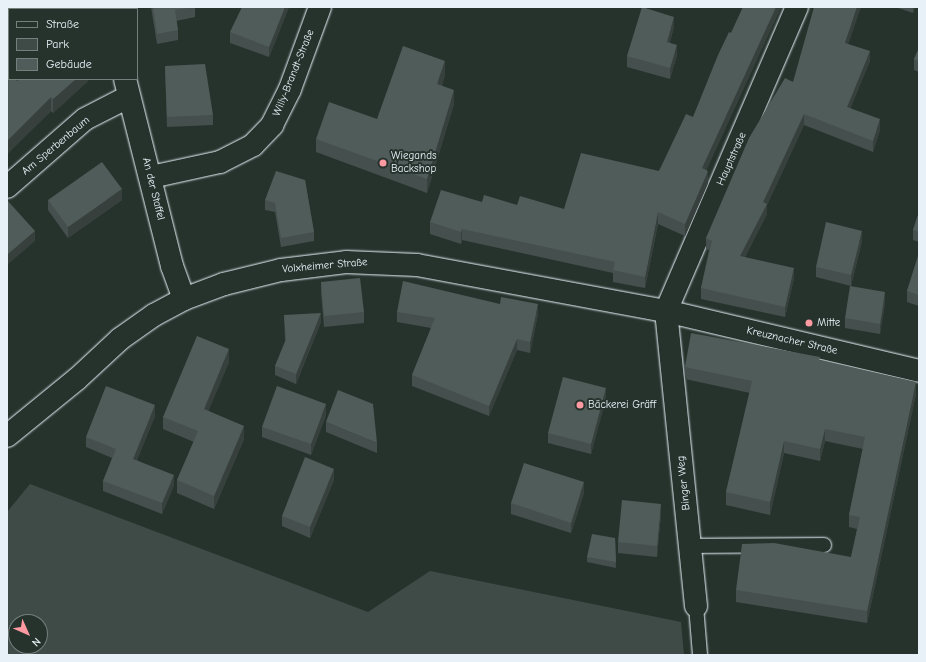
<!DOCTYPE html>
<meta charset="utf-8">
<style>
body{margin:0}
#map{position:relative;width:926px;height:662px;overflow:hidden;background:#26332d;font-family:"Comic Neue",sans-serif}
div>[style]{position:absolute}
.green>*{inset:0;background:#3e4b47}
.roads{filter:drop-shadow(0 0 1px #e8f1f8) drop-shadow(0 0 1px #e8f1f8)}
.service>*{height:14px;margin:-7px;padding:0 7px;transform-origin:7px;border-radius:7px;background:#26332d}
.minor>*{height:22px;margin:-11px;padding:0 11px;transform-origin:11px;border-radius:11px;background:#26332d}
.secondary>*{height:22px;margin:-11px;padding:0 11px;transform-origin:11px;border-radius:11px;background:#26332d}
.wall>*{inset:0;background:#454f4d}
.shaded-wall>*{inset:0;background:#38403e}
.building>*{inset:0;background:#505c59}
.dots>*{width:11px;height:11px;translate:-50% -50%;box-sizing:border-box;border:2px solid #26332d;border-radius:50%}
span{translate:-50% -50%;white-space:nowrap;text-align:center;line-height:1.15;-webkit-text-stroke:4px #26332d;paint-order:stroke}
.street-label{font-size:11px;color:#e8f1f8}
.poi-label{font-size:11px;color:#e8f1f8}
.left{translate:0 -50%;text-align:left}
.frame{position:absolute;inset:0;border:8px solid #e8f1f8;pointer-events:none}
.legend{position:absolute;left:8px;top:8px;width:130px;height:72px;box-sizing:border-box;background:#26332d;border:1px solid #747f7e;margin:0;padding:5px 7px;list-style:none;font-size:12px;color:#e8f1f8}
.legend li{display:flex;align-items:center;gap:8px;height:20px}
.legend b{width:20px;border:1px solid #747f7e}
.north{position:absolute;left:8px;top:614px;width:40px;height:40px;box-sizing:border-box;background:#26332d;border:1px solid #747f7e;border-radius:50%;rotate:135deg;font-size:11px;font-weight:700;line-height:16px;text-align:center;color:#e8f1f8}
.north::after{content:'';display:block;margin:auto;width:14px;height:18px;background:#ff9aa2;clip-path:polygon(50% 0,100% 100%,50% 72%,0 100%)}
</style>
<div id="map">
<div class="green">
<div style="clip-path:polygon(evenodd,30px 484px,368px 612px,430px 571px,681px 622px,684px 655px,7px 655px,7px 512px,30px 484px,16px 622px,40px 622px,40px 646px,16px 646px,16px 622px)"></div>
</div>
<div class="roads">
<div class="service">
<div style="left:690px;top:546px;width:134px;rotate:-0.4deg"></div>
<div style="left:696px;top:606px;width:49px;rotate:85.3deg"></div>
</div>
<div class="minor">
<div style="left:114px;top:7px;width:2px;rotate:90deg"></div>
<div style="left:28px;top:9px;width:3px;rotate:-45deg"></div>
<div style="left:125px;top:79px;width:193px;rotate:75.9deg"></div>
<div style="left:172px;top:266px;width:35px;rotate:70deg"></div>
<div style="left:151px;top:177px;width:71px;rotate:-12.3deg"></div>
<div style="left:220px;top:162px;width:37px;rotate:-27deg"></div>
<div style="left:253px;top:145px;width:28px;rotate:-46deg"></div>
<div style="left:272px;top:125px;width:40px;rotate:-63.4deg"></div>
<div style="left:290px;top:89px;width:87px;rotate:-69.9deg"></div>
<div style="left:7px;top:187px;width:103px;rotate:-41.1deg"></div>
<div style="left:85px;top:119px;width:48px;rotate:-27.1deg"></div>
<div style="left:696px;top:606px;width:297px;rotate:-95.8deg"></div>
<div style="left:666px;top:311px;width:331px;rotate:-66.7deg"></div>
</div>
<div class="secondary">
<div style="left:7px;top:436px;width:90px;rotate:-39.2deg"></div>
<div style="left:77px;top:379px;width:59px;rotate:-42.9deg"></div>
<div style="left:120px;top:339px;width:42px;rotate:-35.2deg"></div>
<div style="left:154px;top:315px;width:34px;rotate:-28deg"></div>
<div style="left:184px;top:299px;width:43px;rotate:-20.6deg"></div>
<div style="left:224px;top:284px;width:59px;rotate:-13.8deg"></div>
<div style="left:281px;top:270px;width:65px;rotate:-7deg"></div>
<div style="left:346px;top:262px;width:71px;rotate:2.4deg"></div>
<div style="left:417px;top:265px;width:253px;rotate:10.5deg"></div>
<div style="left:666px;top:311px;width:260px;rotate:13.3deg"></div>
</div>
</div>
<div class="wall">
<div style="clip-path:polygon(151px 7px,195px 7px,195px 17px,176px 21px,178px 30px,178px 40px,157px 44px)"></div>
<div style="clip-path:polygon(289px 7px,269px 57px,230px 43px,230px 32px)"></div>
<div style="clip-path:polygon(743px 7px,781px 7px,706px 170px,708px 183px,685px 236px,658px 224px,645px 288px,613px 282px,613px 273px,462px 240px,461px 244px,430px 234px,430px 222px,482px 202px,564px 209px,659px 171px,693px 117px)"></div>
<div style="clip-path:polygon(895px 7px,915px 7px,913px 13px)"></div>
<div style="clip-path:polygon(674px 27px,670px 42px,677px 55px,670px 79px,627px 67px,627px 56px)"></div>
<div style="clip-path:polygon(848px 44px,870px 61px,850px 108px,880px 130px,873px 152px,804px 125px,767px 205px,767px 214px,745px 257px,794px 278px,785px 317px,701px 299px,701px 288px,709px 250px,706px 249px,706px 238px,793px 82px)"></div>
<div style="clip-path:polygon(919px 48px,919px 72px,914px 70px,914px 59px)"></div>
<div style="clip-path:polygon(165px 66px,213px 115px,213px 125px,167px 127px)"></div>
<div style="clip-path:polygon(7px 70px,17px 81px,88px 79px,88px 81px,53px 113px,51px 111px,7px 154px)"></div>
<div style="clip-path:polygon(445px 75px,442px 85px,454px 104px,427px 193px,316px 152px,316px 139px,377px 119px)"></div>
<div style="clip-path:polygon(305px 180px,314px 232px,314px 241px,281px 247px,275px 212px,265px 210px,265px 200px)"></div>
<div style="clip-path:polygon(48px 200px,122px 200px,68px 238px,48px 210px)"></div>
<div style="clip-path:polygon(919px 212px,919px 242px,913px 240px,913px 230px)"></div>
<div style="clip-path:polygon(862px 241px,851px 286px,816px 277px,816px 267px)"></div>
<div style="clip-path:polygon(919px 253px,919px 306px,907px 302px,907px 291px)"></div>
<div style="clip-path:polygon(321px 282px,364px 312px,364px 323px,324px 327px,321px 293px)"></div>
<div style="clip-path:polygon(885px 302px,880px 334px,845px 328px,845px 318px)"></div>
<div style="clip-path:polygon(397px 312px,538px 314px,530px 353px,517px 350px,489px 416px,412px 386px,412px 375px,431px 328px,397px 322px)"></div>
<div style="clip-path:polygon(284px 315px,321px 322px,296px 384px,275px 375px,275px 366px,285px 341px)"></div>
<div style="clip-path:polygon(820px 360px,916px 394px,867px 623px,736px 602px,736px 590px,851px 557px,857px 529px,849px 527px,849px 515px,863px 449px,825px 441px,820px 461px,784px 453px,770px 515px,726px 505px,726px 492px,750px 393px,685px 379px,685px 367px)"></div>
<div style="clip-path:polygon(229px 362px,208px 411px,244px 439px,214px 509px,177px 493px,177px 480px,194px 442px,163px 429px,163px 417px)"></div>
<div style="clip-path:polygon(606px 398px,591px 454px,548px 443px,548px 433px)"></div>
<div style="clip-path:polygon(326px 415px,311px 455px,262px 437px,262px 427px)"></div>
<div style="clip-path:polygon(155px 416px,137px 460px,174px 485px,162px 514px,103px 491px,103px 481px,112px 458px,86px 447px,86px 437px)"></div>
<div style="clip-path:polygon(326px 422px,377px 443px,377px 453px,326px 432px)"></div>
<div style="clip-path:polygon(334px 480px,310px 538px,282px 526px,282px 516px)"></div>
<div style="clip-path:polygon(584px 493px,571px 533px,511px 514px,511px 503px)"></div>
<div style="clip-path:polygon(661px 514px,657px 557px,618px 553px,618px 542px)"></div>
<div style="clip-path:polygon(615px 538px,616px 568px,587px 562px,587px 557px)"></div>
</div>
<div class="shaded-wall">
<div style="clip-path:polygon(285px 7px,289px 7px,269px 57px,269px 47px)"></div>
<div style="clip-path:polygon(776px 7px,781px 7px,702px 180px,702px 168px)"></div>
<div style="clip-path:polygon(857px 7px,861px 7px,845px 54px,845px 43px)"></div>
<div style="clip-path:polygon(913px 7px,915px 7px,913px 13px)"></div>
<div style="clip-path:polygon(674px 17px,674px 27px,667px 52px,667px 42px)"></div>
<div style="clip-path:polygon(677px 45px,677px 55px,670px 79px,670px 68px)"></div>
<div style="clip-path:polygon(870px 51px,870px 61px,847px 117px,847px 107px)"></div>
<div style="clip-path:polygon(445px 61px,445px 75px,437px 98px,437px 84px)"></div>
<div style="clip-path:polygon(76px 79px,88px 79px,88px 81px,53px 113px,53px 99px)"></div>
<div style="clip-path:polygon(454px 90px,454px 104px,427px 193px,427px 179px)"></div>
<div style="clip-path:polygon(51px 97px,51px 111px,7px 154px,7px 141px)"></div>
<div style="clip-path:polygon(804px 114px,804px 125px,767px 205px,767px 214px,740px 266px,740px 256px,763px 202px)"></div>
<div style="clip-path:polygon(880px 119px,880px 130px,873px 152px,873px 141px)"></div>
<div style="clip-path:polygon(708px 171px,708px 183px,685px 236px,685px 224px)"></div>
<div style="clip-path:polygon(122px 189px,122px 200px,68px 238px,68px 227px)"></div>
<div style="clip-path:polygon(658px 212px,658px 224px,645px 288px,645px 277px)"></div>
<div style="clip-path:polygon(462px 229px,462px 240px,461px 244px,461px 232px)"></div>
<div style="clip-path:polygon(35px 231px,35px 241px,7px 265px,7px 255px)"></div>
<div style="clip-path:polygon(862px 231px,862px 241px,851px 286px,851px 275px)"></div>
<div style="clip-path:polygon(794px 268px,794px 278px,785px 317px,785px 307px)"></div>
<div style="clip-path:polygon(885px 292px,885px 302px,880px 334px,880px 324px)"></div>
<div style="clip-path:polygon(538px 304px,538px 314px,530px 353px,530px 342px)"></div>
<div style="clip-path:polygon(321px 313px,321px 322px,296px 384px,296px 374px)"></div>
<div style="clip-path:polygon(517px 339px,517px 350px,489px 416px,489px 406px)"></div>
<div style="clip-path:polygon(229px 349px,229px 362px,204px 422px,204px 409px)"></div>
<div style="clip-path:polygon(916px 382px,916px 394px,867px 623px,867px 611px)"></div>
<div style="clip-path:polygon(606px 388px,606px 398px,591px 454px,591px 444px)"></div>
<div style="clip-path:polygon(326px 404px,326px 415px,311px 455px,311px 444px)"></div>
<div style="clip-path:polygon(155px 405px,155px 416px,133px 469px,133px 459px)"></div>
<div style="clip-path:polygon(244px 426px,244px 439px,214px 509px,214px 496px)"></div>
<div style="clip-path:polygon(825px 429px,825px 441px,820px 461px,820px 449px)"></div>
<div style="clip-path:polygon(784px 441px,784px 453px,770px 515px,770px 502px)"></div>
<div style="clip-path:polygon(334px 469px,334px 480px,310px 538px,310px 527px)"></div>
<div style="clip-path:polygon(174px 475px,174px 485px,162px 514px,162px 503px)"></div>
<div style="clip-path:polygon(584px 482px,584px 493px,571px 533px,571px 523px)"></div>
<div style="clip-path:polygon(661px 504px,661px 514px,657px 557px,657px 546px)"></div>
</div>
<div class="building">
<div style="clip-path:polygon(57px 7px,89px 7px,90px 9px,57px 9px)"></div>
<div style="clip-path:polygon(153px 7px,195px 7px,175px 10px,178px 30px,157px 34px)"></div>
<div style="clip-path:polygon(242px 7px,285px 7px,269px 47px,230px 32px)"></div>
<div style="clip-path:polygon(642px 7px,674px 17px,667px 42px,677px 45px,670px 68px,627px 56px)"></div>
<div style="clip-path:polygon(743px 7px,776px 7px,702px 168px,708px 171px,685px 224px,658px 212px,645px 277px,613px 270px,615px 262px,462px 229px,461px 232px,430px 222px,441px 190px,482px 202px,484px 195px,517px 205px,520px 196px,564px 209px,581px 153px,659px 171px,686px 114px,693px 117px,718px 55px,729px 32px,731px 33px)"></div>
<div style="clip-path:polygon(814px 7px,857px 7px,845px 43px,870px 51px,847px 107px,880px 119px,873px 141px,804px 114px,763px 202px,767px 204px,740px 256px,794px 268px,785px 307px,701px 288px,712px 241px,706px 238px,749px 138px,785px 78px,793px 82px)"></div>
<div style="clip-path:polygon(403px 46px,445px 61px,437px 84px,454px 90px,427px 179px,316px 139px,329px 102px,377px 119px)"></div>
<div style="clip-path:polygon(919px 48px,919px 61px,914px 59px)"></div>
<div style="clip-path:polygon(205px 64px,213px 115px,167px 117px,165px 66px)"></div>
<div style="clip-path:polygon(7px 70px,9px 72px,9px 79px,15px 79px,17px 81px,19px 79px,76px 79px,53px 99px,51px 97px,7px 141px)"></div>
<div style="clip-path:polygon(102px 162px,122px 189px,68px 227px,48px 200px)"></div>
<div style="clip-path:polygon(276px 171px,305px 180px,314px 232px,281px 238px,275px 203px,265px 200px)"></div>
<div style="clip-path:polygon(7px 200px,35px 231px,7px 255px)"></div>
<div style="clip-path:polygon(919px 212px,919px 232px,913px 230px)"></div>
<div style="clip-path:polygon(826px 222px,862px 231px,851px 275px,816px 267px)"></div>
<div style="clip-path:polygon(919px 253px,919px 295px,907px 291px)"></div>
<div style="clip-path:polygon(360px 278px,364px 312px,324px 316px,321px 282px)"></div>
<div style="clip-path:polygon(403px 281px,500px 304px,501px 297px,538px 304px,530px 342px,517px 339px,489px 406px,412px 375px,435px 318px,397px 312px)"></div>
<div style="clip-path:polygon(850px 286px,885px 292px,880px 324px,845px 318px)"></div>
<div style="clip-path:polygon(321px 313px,296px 374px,275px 366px,286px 340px,284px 315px)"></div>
<div style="clip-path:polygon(691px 333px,820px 357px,819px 360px,916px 382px,867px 611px,736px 590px,742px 544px,774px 543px,851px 557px,860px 517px,849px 515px,865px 437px,825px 429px,820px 449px,784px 441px,770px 502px,726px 492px,752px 381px,685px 367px)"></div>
<div style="clip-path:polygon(197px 336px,229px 349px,204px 409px,244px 426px,214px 496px,177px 480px,198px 431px,163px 417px)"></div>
<div style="clip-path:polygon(563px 377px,606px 388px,591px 444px,548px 433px)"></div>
<div style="clip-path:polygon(106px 386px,155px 405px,133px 459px,174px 475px,162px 503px,103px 481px,116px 449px,86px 437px)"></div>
<div style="clip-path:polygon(277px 386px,326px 404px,311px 444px,262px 427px)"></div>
<div style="clip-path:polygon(338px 390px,373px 404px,377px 443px,326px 422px)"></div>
<div style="clip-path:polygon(305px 457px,334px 469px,310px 527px,282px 516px)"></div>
<div style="clip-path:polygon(524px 463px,584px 482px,571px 523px,511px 503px)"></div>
<div style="clip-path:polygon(622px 500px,661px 504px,657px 546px,618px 542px)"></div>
<div style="clip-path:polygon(592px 534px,615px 538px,616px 562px,587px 557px)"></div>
</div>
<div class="dots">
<div style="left:383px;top:163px;background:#ff9aa2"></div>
<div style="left:809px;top:323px;background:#ff9aa2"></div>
<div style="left:580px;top:405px;background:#ff9aa2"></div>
</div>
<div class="street-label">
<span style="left:294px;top:73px;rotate:-68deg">Willy-Brandt-Straße</span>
<span style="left:56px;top:146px;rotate:-40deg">Am Sperbenbaum</span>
<span style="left:732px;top:159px;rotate:-66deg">Hauptstraße</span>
<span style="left:153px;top:189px;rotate:76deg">An der Staffel</span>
<span style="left:325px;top:266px;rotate:-5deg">Volxheimer Straße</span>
<span style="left:792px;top:341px;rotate:13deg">Kreuznacher Straße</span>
<span style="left:684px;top:483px;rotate:-96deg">Binger Weg</span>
</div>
<div class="poi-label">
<span class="left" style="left:391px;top:163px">Wiegands<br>Backshop</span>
<span class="left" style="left:817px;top:323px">Mitte</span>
<span class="left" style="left:588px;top:405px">Bäckerei Gräff</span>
</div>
<div class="frame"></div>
<ul class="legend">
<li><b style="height:5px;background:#26332d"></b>Straße</li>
<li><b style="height:11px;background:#3e4b47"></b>Park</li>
<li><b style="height:11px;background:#505c59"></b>Gebäude</li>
</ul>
<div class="north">N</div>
</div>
